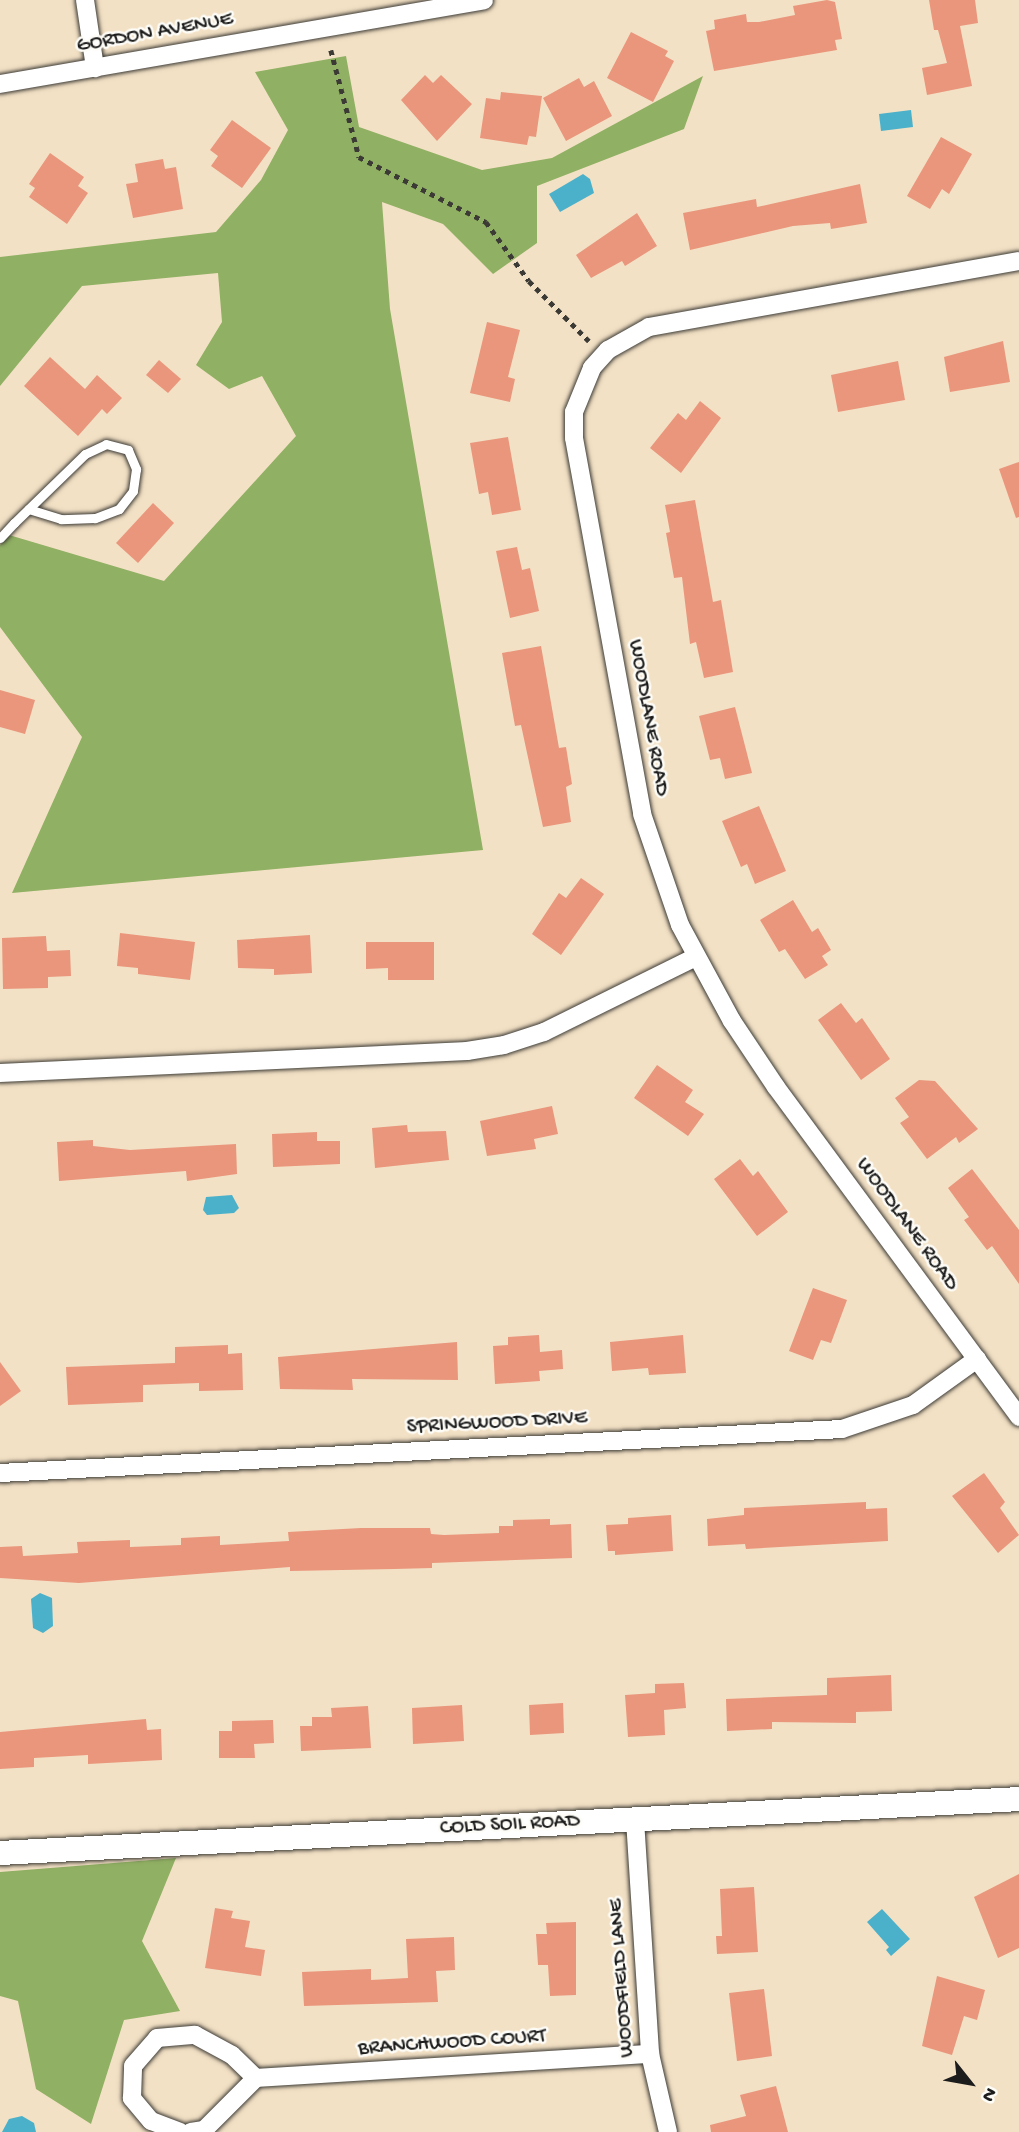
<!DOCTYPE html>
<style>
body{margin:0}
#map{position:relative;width:1019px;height:2132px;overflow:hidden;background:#f3e1c5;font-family:"Gochi Hand",sans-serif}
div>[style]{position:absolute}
.forest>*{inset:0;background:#90b063}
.water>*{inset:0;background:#4bb1ca}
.building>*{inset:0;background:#e9967c}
.path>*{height:4.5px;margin-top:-2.25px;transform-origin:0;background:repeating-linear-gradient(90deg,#3c3a35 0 5px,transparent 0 10px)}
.roads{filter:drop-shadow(0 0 2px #3c3a35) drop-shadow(0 0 2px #3c3a35)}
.lane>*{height:9px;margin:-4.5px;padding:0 4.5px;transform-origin:4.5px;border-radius:4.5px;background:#fff}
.street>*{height:18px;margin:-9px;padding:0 9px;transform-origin:9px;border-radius:9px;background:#fff}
.secondary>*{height:24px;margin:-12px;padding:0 12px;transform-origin:12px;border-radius:12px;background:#fff}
span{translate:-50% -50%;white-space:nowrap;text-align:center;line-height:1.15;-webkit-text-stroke:5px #fdfcf7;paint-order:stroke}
.street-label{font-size:21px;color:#1c1c1c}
.north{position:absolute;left:935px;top:2048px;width:70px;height:70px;-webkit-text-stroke:5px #fdfcf7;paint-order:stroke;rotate:121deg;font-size:19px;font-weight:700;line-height:28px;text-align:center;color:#1c1c1c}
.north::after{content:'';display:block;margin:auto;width:24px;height:32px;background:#1c1c1c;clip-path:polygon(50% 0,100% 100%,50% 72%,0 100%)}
</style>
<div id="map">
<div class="forest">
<div style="clip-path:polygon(346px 56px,359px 127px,482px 170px,552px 158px,703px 76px,684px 129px,537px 186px,537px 243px,493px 274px,443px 224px,382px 202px,390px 309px,483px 850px,12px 893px,82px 737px,0 627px,0 545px,9px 535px,164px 581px,296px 436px,262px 376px,229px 389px,196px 365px,222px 322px,218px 273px,82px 286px,0 386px,0 257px,216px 232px,261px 180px,288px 130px,255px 72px)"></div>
<div style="clip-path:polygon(176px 1858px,142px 1941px,180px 2011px,124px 2020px,91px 2124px,36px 2089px,18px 2001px,0 1996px,0 1872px)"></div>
</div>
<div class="water">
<div style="clip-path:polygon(911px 110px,913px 127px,881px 131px,879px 114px)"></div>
<div style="clip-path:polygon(583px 174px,590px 179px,594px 193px,560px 212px,549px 194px)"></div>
<div style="clip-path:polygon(232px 1195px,239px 1208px,234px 1213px,207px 1215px,203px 1210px,206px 1197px)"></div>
<div style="clip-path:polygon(40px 1593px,52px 1598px,53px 1626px,43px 1633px,33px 1628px,31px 1599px)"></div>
<div style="clip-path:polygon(882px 1909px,910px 1939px,891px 1956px,886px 1950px,889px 1947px,867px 1922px)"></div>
<div style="clip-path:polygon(22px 2116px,34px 2123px,36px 2132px,2px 2132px,9px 2119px)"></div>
</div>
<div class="building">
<div style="clip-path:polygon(827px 0,835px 2px,842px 39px,835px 40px,837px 50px,714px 71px,706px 31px,715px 29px,714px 20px,746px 14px,747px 22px,759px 22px,795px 15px,793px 6px)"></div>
<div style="clip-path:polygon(929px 0,975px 0,978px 23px,960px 26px,972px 86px,927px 95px,922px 68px,947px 63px,938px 30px,934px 30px)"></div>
<div style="clip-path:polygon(631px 32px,668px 51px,665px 56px,674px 61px,653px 102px,607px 78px)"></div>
<div style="clip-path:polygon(425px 75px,433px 83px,441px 75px,472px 104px,437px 141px,401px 100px)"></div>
<div style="clip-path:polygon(579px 78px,584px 87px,594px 81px,612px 116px,566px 141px,543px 98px)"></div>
<div style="clip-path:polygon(501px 92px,542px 96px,536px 137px,529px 136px,527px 145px,480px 138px,486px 98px,500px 100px)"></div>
<div style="clip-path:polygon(232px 120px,271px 148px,242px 188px,211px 166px,218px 156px,210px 150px)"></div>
<div style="clip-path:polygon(941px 137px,972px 154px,949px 194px,942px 189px,930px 209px,907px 196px)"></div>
<div style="clip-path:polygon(50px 153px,84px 177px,78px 186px,88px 193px,67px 224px,29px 197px,35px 188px,29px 184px)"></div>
<div style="clip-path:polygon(163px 159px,165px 169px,176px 167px,183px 209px,133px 218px,126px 184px,138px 182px,135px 164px)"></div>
<div style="clip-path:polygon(860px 184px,867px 223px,831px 229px,830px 223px,793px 226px,690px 250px,683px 213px,756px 199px,757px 207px)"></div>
<div style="clip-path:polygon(637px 213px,657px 246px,625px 266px,622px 261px,591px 278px,576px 255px)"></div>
<div style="clip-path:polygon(487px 322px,520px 330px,508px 377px,515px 379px,510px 402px,470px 393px)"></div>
<div style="clip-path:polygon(1003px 341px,1010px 382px,950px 392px,944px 357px)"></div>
<div style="clip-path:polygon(50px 357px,85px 389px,97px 375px,122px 398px,107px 414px,102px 409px,78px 436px,24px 386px)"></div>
<div style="clip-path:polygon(159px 360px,181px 379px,168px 393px,146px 375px)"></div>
<div style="clip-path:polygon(898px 361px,905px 400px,838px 412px,831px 375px)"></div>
<div style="clip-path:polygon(700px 401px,721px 418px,681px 473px,650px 448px,678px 413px,686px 420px)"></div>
<div style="clip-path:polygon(508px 437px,521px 510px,492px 515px,488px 492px,479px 494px,470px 443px)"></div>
<div style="clip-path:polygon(1019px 462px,1019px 517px,1016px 518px,999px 469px)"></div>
<div style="clip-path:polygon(695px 500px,713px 602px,721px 600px,733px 672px,704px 678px,696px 642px,690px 644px,682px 577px,674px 578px,666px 533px,670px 532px,665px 505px)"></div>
<div style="clip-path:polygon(153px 503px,174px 523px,138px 563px,116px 543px)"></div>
<div style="clip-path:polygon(517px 547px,522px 570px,530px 568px,539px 611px,510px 618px,496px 551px)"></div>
<div style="clip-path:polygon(541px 646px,559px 748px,566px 747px,572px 784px,566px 787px,571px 822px,543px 827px,521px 725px,515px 726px,502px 653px)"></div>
<div style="clip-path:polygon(0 690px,35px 700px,25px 734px,0 727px)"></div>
<div style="clip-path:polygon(735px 707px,752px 773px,725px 779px,720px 758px,710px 760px,699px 716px)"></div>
<div style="clip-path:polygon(759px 806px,786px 871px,755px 884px,747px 864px,741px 867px,722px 821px)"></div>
<div style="clip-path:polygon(581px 878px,604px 894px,561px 955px,532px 934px,559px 893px,566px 898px)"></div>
<div style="clip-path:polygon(793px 900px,812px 932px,818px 928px,831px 950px,822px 956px,828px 965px,805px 979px,785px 949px,779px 952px,760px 920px)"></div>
<div style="clip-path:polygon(120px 933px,195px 942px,190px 980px,138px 974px,138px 968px,117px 966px)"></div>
<div style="clip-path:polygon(310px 935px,312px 973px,274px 975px,274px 969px,238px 968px,237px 940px)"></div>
<div style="clip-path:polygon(46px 936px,47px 951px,70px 950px,71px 976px,48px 977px,48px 988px,3px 989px,2px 938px)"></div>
<div style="clip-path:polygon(366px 942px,434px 942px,434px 980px,388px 980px,388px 968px,366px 969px)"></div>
<div style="clip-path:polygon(841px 1003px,856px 1023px,862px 1018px,890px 1059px,861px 1080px,818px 1020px)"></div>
<div style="clip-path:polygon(657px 1065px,693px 1090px,685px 1102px,704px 1114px,688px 1136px,634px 1098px)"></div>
<div style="clip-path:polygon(919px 1080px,935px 1081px,978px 1129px,959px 1143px,956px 1137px,927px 1159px,900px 1123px,909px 1117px,895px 1098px)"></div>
<div style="clip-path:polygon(552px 1106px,558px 1134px,534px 1139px,536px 1149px,487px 1156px,480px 1121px)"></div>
<div style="clip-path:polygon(407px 1125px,408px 1132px,446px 1131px,449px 1160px,375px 1168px,372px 1128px)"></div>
<div style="clip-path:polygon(317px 1132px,317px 1141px,340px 1141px,340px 1164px,273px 1167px,272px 1134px)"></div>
<div style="clip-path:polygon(93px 1140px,93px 1146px,130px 1150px,236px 1144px,237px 1174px,187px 1181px,186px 1171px,59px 1181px,57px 1142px)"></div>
<div style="clip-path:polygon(740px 1159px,753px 1176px,758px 1171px,788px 1212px,757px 1236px,714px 1179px)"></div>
<div style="clip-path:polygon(972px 1169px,1019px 1230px,1019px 1284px,992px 1246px,987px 1250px,964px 1220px,969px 1217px,948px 1188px)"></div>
<div style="clip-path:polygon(813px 1288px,847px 1300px,831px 1343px,821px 1340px,813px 1360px,789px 1351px)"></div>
<div style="clip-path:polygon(539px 1335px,540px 1352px,562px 1350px,563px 1369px,539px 1371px,540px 1381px,495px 1384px,493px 1346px,508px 1345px,508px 1337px)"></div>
<div style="clip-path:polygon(683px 1335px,686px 1373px,649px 1375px,648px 1368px,612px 1371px,610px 1342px)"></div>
<div style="clip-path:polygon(457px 1342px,458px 1380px,352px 1379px,353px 1390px,280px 1389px,278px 1357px)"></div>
<div style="clip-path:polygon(228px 1345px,228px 1354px,242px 1353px,243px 1390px,199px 1391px,199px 1383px,143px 1385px,143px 1402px,68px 1405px,66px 1367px,175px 1363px,175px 1347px)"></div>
<div style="clip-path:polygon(0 1362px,21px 1391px,0 1406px)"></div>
<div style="clip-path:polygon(984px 1473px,1005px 1502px,1000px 1508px,1019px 1535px,998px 1553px,952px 1496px)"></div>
<div style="clip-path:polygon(866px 1502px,866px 1509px,887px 1508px,888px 1541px,746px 1549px,745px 1544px,708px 1546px,707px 1519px,744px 1515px,744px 1508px)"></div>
<div style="clip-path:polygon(671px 1515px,673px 1551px,615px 1555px,615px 1551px,608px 1551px,606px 1525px,628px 1524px,628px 1518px)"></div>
<div style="clip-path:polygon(550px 1519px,550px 1525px,571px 1524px,572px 1558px,432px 1563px,432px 1568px,394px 1569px,290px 1571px,290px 1567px,79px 1583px,0 1578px,0 1547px,22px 1546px,23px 1556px,78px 1553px,77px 1542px,130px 1540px,130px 1547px,181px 1545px,181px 1538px,220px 1536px,220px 1545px,289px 1541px,288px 1532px,361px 1528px,430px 1528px,431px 1534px,444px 1535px,499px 1533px,499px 1526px,513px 1526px,513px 1520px)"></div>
<div style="clip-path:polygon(891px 1675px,892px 1711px,856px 1712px,856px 1723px,772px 1722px,772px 1729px,727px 1731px,726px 1699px,827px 1695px,827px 1678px)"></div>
<div style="clip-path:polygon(684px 1683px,686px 1708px,664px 1710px,665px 1735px,628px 1737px,625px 1695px,655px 1693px,655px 1684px)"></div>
<div style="clip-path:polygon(563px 1703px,564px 1733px,530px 1735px,529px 1705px)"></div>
<div style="clip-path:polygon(462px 1705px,464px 1741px,413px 1744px,412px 1708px)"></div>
<div style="clip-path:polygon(368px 1706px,371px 1748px,301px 1751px,300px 1726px,312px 1726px,312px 1717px,332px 1717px,331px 1708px)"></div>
<div style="clip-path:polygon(146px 1719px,147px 1730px,161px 1729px,162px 1760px,88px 1764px,88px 1755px,34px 1758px,34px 1767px,0 1769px,0 1732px)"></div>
<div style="clip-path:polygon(273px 1720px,274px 1743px,254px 1744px,255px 1758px,219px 1758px,219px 1731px,232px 1731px,232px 1721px)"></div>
<div style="clip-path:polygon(1019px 1874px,1019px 1948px,998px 1958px,974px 1897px)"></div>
<div style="clip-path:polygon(754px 1887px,758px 1952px,717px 1954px,716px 1936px,722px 1936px,720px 1889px)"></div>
<div style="clip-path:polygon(215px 1908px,233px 1911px,231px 1918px,250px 1921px,245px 1947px,265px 1950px,261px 1976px,205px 1968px)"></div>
<div style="clip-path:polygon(576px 1922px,576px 1995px,550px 1996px,548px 1965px,538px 1965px,536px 1934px,547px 1934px,546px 1923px)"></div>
<div style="clip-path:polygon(454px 1937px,455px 1970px,436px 1971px,438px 2002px,304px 2006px,302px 1972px,371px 1969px,371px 1980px,408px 1978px,406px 1939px)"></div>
<div style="clip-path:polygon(937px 1976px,985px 1990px,977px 2020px,964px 2016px,952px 2055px,922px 2046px)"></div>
<div style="clip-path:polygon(764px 1989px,772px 2056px,737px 2061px,729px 1993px)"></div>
<div style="clip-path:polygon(776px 2086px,788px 2132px,711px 2132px,710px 2125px,746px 2116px,740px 2095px)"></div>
</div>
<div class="path">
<div style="left:331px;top:50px;width:111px;rotate:75.3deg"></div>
<div style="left:359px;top:157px;width:143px;rotate:27.1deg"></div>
<div style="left:486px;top:222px;width:73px;rotate:53.9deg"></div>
<div style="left:529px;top:281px;width:85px;rotate:45deg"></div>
</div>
<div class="roads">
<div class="lane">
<div style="left:0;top:538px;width:21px;rotate:-47deg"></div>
<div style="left:14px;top:523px;width:99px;rotate:-44.2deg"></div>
<div style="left:85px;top:454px;width:23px;rotate:-25deg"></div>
<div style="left:106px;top:444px;width:23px;rotate:15deg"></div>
<div style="left:128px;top:450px;width:21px;rotate:67deg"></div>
<div style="left:136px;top:469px;width:22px;rotate:98deg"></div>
<div style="left:133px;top:491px;width:23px;rotate:128deg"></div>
<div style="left:119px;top:509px;width:26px;rotate:159deg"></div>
<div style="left:95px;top:518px;width:34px;rotate:178deg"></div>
<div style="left:61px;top:519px;width:34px;rotate:-163deg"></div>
</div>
<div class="street">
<div style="left:85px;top:0;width:69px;rotate:81.6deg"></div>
<div style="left:0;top:84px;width:491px;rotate:-9.8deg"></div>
<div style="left:1019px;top:261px;width:376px;rotate:169.9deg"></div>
<div style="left:649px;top:327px;width:47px;rotate:150.7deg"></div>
<div style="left:608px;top:350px;width:24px;rotate:132deg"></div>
<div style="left:592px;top:368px;width:48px;rotate:112.2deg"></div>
<div style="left:574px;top:412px;width:26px;rotate:90deg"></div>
<div style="left:574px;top:438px;width:382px;rotate:79.7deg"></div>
<div style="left:642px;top:814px;width:117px;rotate:71.1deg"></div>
<div style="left:680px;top:925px;width:109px;rotate:61.6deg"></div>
<div style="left:732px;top:1021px;width:79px;rotate:56.3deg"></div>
<div style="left:776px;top:1087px;width:410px;rotate:53.6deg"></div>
<div style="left:0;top:1073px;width:468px;rotate:-2.7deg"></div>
<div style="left:467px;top:1051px;width:37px;rotate:-9deg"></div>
<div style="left:504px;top:1045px;width:42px;rotate:-18deg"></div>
<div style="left:544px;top:1032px;width:169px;rotate:-26.3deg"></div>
<div style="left:0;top:1473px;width:843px;rotate:-2.99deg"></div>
<div style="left:842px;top:1429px;width:75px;rotate:-18.7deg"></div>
<div style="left:913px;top:1405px;width:79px;rotate:-35.7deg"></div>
<div style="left:635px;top:1820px;width:234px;rotate:86.3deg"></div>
<div style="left:650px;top:2054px;width:80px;rotate:77deg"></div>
<div style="left:180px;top:2132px;width:31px;rotate:-159deg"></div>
<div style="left:151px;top:2121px;width:30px;rotate:-130deg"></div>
<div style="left:132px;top:2098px;width:32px;rotate:-88deg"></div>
<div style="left:133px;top:2066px;width:37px;rotate:-49deg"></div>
<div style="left:157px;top:2038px;width:38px;rotate:-5deg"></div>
<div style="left:195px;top:2035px;width:42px;rotate:28.4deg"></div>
<div style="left:232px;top:2055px;width:33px;rotate:44deg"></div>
<div style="left:191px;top:2132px;width:13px;rotate:-9deg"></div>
<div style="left:204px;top:2130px;width:74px;rotate:-45deg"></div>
<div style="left:256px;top:2078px;width:395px;rotate:-3.5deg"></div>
</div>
<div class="secondary">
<div style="left:0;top:1853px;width:1020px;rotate:-3.03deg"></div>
</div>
</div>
<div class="street-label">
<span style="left:155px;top:34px;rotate:-10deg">GORDON AVENUE</span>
<span style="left:647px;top:718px;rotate:80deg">WOODLANE ROAD</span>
<span style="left:906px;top:1225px;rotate:54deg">WOODLANE ROAD</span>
<span style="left:497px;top:1424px;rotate:-3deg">SPRINGWOOD DRIVE</span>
<span style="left:510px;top:1826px;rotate:-3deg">COLD SOIL ROAD</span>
<span style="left:623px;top:1978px;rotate:-94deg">WOODFIELD LANE</span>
<span style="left:452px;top:2044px;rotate:-4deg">BRANCHWOOD COURT</span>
</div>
<div class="north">N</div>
</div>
